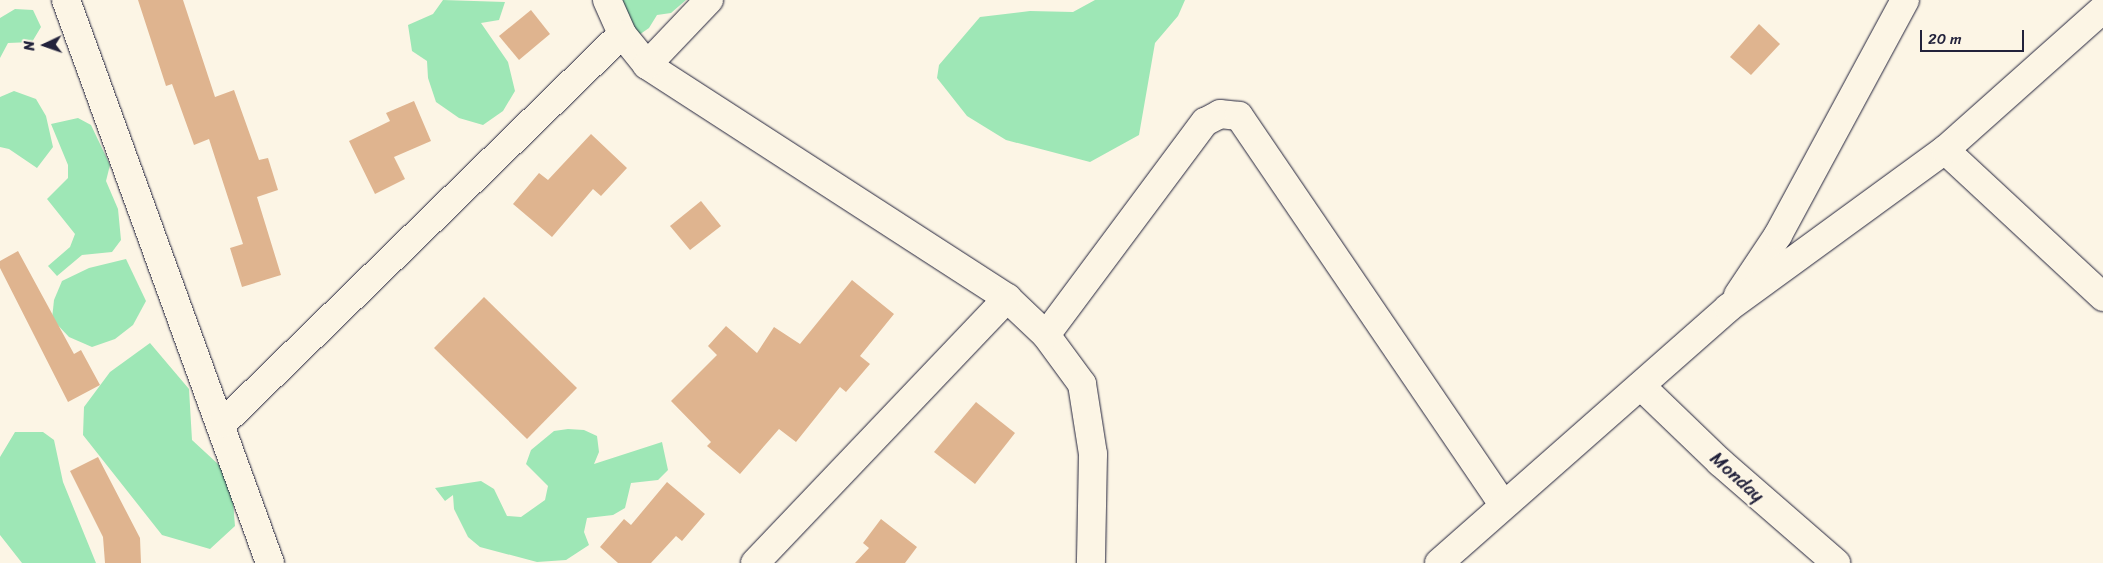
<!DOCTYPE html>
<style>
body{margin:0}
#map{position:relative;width:2103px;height:563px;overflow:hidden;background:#fcf5e5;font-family:Sriracha,sans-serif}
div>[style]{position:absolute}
.green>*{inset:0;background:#9ee7b6}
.building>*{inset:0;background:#dfb48f}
.roads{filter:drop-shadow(0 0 1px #22223b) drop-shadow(0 0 1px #22223b)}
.minor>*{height:28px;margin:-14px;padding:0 14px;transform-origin:14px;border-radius:14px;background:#fcf5e5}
span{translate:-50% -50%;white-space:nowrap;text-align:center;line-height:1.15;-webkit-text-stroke:4px #fcf5e5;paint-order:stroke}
.street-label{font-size:19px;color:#22223b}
.north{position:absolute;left:20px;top:20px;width:50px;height:50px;-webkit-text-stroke:4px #fcf5e5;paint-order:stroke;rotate:267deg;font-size:14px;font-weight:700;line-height:20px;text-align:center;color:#22223b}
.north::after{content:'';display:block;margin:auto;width:18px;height:22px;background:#22223b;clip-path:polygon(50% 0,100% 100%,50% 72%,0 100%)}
.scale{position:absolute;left:1920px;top:30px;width:104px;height:22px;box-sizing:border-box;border:2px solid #22223b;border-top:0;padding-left:6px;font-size:15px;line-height:18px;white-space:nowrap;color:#22223b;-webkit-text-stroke:4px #fcf5e5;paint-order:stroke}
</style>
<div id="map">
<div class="green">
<div style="clip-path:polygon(443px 0,505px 2px,499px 20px,481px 23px,508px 62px,515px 91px,503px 111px,483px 125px,459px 118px,436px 102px,428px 78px,427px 61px,412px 51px,408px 25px,433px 14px)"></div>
<div style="clip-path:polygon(619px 0,686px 0,671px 13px,657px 15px,649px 28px,636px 37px)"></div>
<div style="clip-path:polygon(1095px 0,1185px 0,1178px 16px,1155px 43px,1139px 135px,1090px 162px,1006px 140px,967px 116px,937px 78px,939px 65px,980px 17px,1030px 11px,1073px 12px)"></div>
<div style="clip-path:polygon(15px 9px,33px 10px,41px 27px,32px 42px,8px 43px,0 58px,0 18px)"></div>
<div style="clip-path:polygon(14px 91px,36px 99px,46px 116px,53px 147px,37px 168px,9px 149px,0 147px,0 97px)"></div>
<div style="clip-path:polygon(78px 118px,91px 125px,110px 165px,106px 181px,118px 209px,121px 240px,112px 252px,82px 255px,57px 276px,48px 266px,70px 247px,75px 234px,47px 199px,68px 178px,68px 165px,51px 124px)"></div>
<div style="clip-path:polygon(126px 259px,146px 301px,133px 325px,115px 339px,92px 347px,69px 337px,52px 319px,54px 300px,62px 281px,89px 268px)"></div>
<div style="clip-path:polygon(150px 343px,189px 389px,192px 440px,231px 476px,235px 526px,210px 549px,162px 535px,83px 435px,84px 407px,110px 372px)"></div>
<div style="clip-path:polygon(568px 429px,584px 430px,597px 436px,599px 452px,594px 464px,662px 442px,668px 470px,658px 480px,631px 483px,625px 508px,613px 515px,587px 518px,584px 532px,589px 545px,566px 560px,537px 562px,480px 547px,468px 537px,454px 509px,453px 495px,445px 501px,435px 488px,481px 481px,494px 489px,507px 516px,521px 517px,545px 500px,548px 486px,526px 464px,531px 450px,554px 431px)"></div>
<div style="clip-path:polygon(15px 432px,43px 432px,54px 440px,63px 482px,96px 563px,22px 563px,0 535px,0 457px)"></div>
</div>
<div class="building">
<div style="clip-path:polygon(138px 0,183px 0,215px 97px,234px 90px,259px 160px,268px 158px,278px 190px,257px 197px,281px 275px,242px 287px,230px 248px,243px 244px,209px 139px,194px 145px,172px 84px,166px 86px)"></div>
<div style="clip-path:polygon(531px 10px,550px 34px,519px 60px,499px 36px)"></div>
<div style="clip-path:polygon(1759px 24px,1780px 44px,1751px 75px,1730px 57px)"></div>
<div style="clip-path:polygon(414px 101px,431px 141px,394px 157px,405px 179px,375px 194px,349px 141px,390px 121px,386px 113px)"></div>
<div style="clip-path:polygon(591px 134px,627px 168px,601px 196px,593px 189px,552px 237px,513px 204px,539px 173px,548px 180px)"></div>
<div style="clip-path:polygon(701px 201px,721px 226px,690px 250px,670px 226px)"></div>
<div style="clip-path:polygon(18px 251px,74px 354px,81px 350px,100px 385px,68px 402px,0 268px,0 261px)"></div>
<div style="clip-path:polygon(852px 280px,894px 314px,860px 356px,870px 364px,846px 392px,840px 387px,796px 442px,779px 429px,740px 474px,707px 446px,711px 442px,671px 401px,717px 355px,708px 346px,726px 326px,757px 353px,774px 327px,800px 344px)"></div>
<div style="clip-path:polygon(484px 297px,577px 388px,527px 439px,434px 348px)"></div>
<div style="clip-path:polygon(976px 402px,1015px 433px,975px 484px,934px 452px)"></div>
<div style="clip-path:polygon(98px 457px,140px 538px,141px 563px,105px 563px,103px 537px,70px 471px)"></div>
<div style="clip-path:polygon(667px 482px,705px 514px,682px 541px,676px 536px,651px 563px,618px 563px,600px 547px,624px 519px,631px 525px)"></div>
<div style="clip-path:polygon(881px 519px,917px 547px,905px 563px,855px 563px,869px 548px,863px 543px)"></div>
</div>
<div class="roads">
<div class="minor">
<div style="left:66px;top:0;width:599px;rotate:70.08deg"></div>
<div style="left:607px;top:0;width:37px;rotate:66deg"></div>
<div style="left:622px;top:34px;width:40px;rotate:51deg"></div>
<div style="left:647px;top:65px;width:429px;rotate:32.9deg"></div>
<div style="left:1007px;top:298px;width:54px;rotate:43.5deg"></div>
<div style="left:1046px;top:335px;width:61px;rotate:53.7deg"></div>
<div style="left:1082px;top:384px;width:71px;rotate:81.1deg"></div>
<div style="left:1093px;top:454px;width:109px;rotate:91.1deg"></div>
<div style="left:647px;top:65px;width:90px;rotate:-46.4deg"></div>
<div style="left:1945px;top:150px;width:216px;rotate:42.9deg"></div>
<div style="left:1738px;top:295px;width:72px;rotate:-56.3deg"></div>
<div style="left:1778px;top:235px;width:267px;rotate:-61.6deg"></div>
<div style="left:1046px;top:335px;width:266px;rotate:-53.3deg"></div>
<div style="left:1205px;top:122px;width:17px;rotate:-28deg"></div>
<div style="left:1220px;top:114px;width:19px;rotate:6deg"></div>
<div style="left:1239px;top:116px;width:469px;rotate:55.8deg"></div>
<div style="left:1641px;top:386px;width:110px;rotate:43.9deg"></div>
<div style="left:1720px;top:462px;width:154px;rotate:41deg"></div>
<div style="left:223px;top:423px;width:557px;rotate:-44.27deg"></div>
<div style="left:755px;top:563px;width:366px;rotate:-46.4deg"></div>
<div style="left:1439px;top:563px;width:385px;rotate:-41.4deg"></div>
<div style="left:1728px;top:308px;width:268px;rotate:-36.1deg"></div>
<div style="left:1945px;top:150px;width:212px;rotate:-41.7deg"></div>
</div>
</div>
<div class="street-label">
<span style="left:1737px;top:477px;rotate:42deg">Monday</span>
</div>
<div class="north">N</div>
<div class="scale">20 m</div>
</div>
